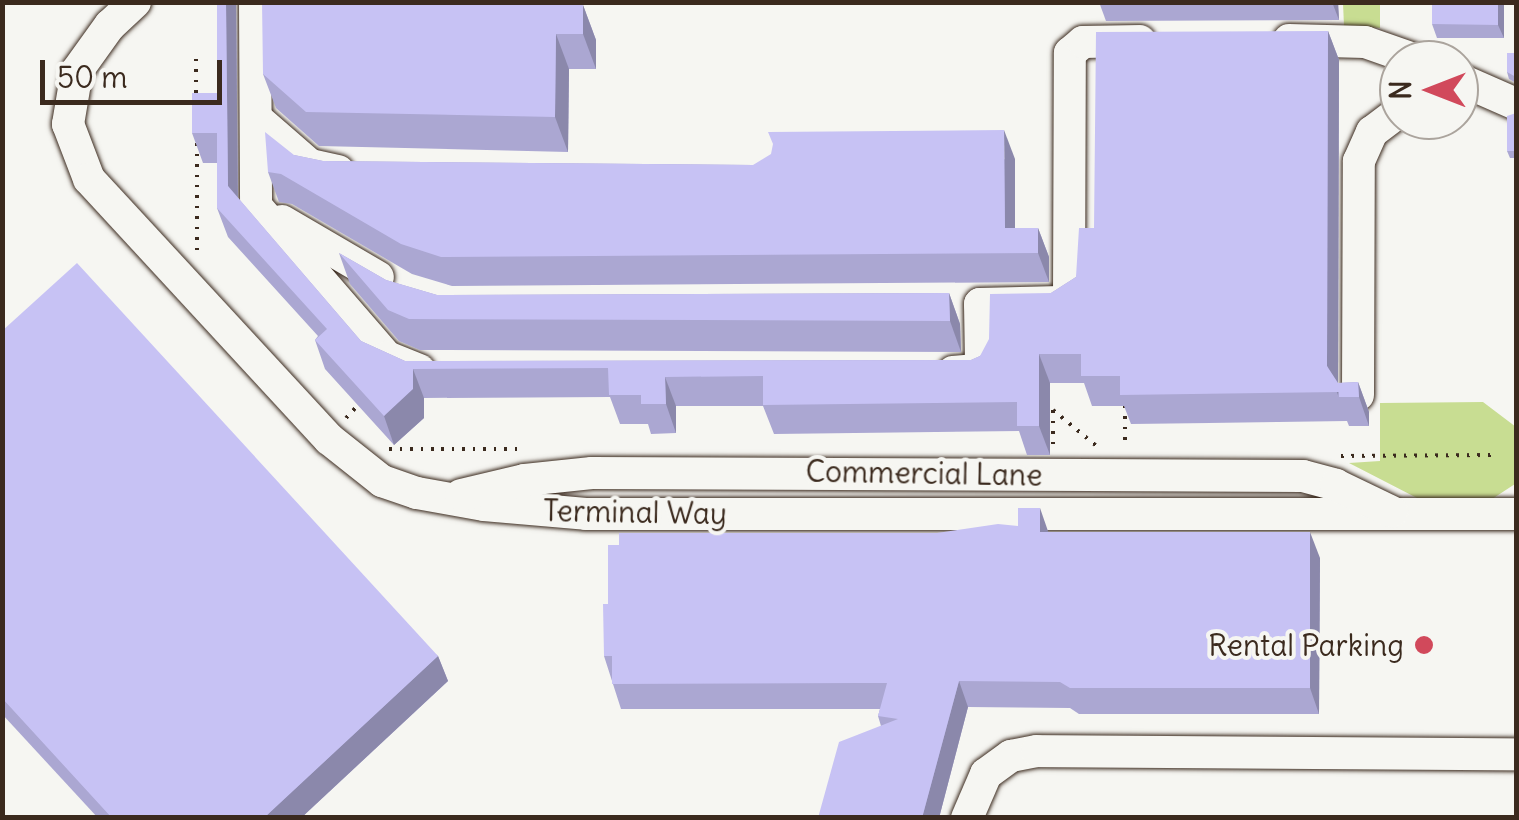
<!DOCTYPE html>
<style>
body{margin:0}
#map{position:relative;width:1519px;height:820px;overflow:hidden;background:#f6f6f2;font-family:Delius,sans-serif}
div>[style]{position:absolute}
.green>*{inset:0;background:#c8dd92}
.path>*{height:4px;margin-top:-2px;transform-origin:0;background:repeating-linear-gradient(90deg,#3b2a1e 0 2.5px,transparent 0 10.5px)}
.roads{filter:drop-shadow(0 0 2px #3b2a1e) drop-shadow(0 0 2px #3b2a1e)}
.minor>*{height:32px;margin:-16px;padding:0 16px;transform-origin:16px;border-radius:16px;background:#f6f6f2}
.wall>*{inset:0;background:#aba7d2}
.shaded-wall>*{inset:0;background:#8b88ab}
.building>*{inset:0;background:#c7c2f4}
.dots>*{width:28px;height:28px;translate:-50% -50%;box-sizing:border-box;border:5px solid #f6f6f2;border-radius:50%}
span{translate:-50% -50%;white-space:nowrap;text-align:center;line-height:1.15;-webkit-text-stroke:8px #f6f6f2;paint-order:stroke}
.street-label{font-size:30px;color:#3b2a1e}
.poi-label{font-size:30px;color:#3b2a1e}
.right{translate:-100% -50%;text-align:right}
.frame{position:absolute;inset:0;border:5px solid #3b2a1e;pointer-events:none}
.north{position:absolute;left:1379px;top:40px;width:100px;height:100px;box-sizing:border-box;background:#f6f6f2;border:2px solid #aba49d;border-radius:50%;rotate:270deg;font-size:28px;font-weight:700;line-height:40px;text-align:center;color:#3b2a1e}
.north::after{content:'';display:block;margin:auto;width:35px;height:45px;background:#d1495b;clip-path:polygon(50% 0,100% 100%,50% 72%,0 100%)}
.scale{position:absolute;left:40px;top:60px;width:182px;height:45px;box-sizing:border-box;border:5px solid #3b2a1e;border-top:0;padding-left:12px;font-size:30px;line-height:35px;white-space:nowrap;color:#3b2a1e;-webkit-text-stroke:8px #f6f6f2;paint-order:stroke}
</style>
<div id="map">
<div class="green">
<div style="clip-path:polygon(1343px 3px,1380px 3px,1380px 28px,1344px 26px)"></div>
<div style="clip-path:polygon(1483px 402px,1516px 427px,1515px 484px,1489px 501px,1417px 498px,1349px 463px,1380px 461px,1380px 403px)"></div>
</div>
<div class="path">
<div style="left:196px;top:59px;width:35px;rotate:90deg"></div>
<div style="left:197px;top:143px;width:111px;rotate:90deg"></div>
<div style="left:1125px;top:406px;width:41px;rotate:90deg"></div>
<div style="left:1053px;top:410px;width:60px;rotate:39.6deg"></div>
<div style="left:1053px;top:410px;width:35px;rotate:90deg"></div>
<div style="left:346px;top:418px;width:18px;rotate:-47deg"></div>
<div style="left:389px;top:449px;width:135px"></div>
<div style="left:1341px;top:456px;width:150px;rotate:-0.4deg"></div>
</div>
<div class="roads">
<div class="minor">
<div style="left:135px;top:2px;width:34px;rotate:137deg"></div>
<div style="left:110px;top:25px;width:57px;rotate:125.7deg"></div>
<div style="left:77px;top:71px;width:54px;rotate:99.6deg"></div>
<div style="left:68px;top:124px;width:59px;rotate:69.1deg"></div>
<div style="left:89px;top:179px;width:354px;rotate:47.3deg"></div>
<div style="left:329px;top:439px;width:68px;rotate:38.4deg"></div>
<div style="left:382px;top:481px;width:37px;rotate:19deg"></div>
<div style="left:417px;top:493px;width:68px;rotate:10.2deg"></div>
<div style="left:484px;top:505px;width:102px;rotate:5deg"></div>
<div style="left:586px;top:514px;width:930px"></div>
<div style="left:255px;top:2px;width:204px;rotate:89.7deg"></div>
<div style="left:1289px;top:40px;width:76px;rotate:1.5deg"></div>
<div style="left:1365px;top:42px;width:54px;rotate:19.4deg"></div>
<div style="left:1459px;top:79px;width:62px;rotate:23.7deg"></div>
<div style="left:256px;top:118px;width:72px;rotate:41deg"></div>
<div style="left:310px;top:165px;width:29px;rotate:12deg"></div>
<div style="left:256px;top:206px;width:200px;rotate:49.1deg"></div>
<div style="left:387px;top:357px;width:35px;rotate:22deg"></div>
<div style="left:282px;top:221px;width:111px;rotate:30.3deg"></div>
<div style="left:953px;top:372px;width:24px;rotate:-5deg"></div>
<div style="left:977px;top:370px;width:10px;rotate:-66deg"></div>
<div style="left:981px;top:361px;width:57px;rotate:-91deg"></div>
<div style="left:980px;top:304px;width:80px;rotate:-1.4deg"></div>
<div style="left:1060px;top:302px;width:10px;rotate:-29deg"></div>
<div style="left:1069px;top:297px;width:244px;rotate:-89.8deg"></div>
<div style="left:1070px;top:53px;width:17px;rotate:-40deg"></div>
<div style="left:1083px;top:42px;width:57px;rotate:-1deg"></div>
<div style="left:1358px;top:395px;width:234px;rotate:-89.8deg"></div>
<div style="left:1359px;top:161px;width:32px;rotate:-66deg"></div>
<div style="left:1372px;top:132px;width:34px;rotate:-37deg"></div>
<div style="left:461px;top:495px;width:66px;rotate:-13.2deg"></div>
<div style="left:525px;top:480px;width:67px;rotate:-6deg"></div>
<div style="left:592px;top:473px;width:711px;rotate:0.24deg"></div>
<div style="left:1303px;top:476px;width:34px;rotate:15deg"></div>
<div style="left:1336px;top:485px;width:62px;rotate:25.7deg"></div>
<div style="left:967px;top:818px;width:48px;rotate:-66.6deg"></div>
<div style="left:986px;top:774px;width:31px;rotate:-36deg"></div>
<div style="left:1011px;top:756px;width:26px;rotate:-11deg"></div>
<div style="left:1037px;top:751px;width:479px;rotate:0.4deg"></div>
</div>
</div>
<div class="wall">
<div style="clip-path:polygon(217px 2px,236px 2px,238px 198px,361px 341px,405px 361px,971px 360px,980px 356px,1051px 293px,1076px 277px,1094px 228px,1328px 31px,1339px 60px,1338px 383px,1358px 382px,1369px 412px,1369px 426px,1349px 426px,1347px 421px,1131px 424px,1124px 406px,1092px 406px,1084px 383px,1050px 383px,1050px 455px,1027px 455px,1019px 431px,774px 434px,763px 406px,676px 406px,676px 433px,651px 434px,648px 424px,620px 424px,610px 397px,424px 398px,424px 418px,394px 445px,325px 369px,315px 340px,318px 336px,228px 237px,217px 208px,217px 163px,203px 163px,192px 133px,217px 93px)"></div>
<div style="clip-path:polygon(570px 2px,570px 5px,583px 5px,596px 40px,596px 69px,569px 69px,568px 152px,319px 146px,276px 108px,263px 74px)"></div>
<div style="clip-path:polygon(1099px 2px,1338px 2px,1339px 20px,1106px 21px)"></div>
<div style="clip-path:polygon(1504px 2px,1504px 38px,1437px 38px,1432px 24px)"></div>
<div style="clip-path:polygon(1516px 53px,1516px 83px,1509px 79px,1507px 72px)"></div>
<div style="clip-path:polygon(1516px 113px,1516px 158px,1510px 158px,1507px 151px)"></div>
<div style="clip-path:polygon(294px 155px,323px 161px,753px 165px,1015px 159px,1015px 228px,1038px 228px,1049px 257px,1049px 282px,452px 286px,412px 274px,292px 204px,279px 202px,268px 172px)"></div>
<div style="clip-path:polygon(339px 253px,386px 280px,437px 295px,949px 293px,960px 324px,961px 352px,420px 350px,399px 341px,350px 284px)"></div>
<div style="clip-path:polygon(2px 331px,438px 656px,448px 681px,301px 818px,98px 818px,2px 714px)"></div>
<div style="clip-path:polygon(1049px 532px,1320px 558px,1319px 714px,1079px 714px,1070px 708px,968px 707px,939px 818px,818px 818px,881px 726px,878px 716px,880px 709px,621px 709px,604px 656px,937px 533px)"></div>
</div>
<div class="shaded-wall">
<div style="clip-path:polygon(226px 2px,236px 2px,238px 215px,228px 186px)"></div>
<div style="clip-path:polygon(1332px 2px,1338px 2px,1339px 20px)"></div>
<div style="clip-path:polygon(1498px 2px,1504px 2px,1504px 38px,1498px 25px)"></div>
<div style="clip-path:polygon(583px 5px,596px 40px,596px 69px,583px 34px)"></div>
<div style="clip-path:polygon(1328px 31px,1339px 60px,1338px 395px,1327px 366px)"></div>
<div style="clip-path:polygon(556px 34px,569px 69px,568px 152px,555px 117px)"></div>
<div style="clip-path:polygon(1004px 130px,1015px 159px,1015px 253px,1005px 228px)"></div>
<div style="clip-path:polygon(1038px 228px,1049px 257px,1049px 282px,1038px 253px)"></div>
<div style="clip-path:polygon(949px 293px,960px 324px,961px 352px,950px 321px)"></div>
<div style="clip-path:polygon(1039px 354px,1050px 383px,1050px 455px,1039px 426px)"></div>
<div style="clip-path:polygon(413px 369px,424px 398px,424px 418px,394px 445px,384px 416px)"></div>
<div style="clip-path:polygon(665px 377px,676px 406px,676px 433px,666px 404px)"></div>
<div style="clip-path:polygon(1358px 382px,1369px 412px,1369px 426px,1359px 397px)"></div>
<div style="clip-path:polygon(1040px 508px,1049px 534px,1040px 532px)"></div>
<div style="clip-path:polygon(1310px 532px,1320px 558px,1319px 714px,1310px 688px)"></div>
<div style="clip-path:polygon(438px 656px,448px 681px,301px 818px,267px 818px,266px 816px)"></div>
<div style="clip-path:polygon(959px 681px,968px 707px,939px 818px,922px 818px)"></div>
</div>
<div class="building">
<div style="clip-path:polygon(217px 2px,226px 2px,228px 186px,361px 341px,405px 361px,971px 360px,980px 356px,989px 339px,990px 294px,1051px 293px,1076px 277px,1079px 228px,1094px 228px,1096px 32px,1328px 31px,1327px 366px,1338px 383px,1358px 382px,1359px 397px,1339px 397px,1339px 392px,1120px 395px,1120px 376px,1081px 376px,1081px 354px,1039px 354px,1039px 426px,1017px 426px,1017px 402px,763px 405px,763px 376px,665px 377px,666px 404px,641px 404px,641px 395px,609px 395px,608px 368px,413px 369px,413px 389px,384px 416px,315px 340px,327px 329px,217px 208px,217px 133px,192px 133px,192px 93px,217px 93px)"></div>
<div style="clip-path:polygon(262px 2px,557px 2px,557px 5px,583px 5px,583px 34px,556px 34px,555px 117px,306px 112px,263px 74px)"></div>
<div style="clip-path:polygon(1432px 2px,1498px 2px,1498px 25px,1432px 24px)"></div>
<div style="clip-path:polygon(1507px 53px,1516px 53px,1516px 77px,1507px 72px)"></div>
<div style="clip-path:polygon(1516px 113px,1516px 151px,1507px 151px,1507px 116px)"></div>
<div style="clip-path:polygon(1004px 130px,1005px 228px,1038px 228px,1038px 253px,441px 257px,401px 244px,281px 174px,268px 172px,265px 132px,294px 155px,323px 161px,753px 165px,771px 154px,773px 144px,768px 132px)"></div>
<div style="clip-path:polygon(339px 253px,386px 280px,437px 295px,949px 293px,950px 321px,409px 319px,388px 310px)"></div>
<div style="clip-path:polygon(77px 263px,438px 656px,266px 816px,268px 818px,112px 818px,2px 698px,2px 331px)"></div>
<div style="clip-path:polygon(1018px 508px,1040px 508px,1040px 532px,1310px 532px,1310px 688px,1070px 688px,1060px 682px,959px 681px,922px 818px,818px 818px,839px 742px,898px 719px,878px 716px,887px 683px,612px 684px,612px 656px,604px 656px,603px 604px,608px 604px,608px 545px,619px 545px,619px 533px,937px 533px,998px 524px,1018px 526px)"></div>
</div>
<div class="dots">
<div style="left:1424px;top:645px;background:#d1495b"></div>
</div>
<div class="street-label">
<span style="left:924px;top:473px;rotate:1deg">Commercial Lane</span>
<span style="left:635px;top:512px;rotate:1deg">Terminal Way</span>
</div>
<div class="poi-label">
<span class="right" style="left:1404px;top:645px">Rental Parking</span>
</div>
<div class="frame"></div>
<div class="north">N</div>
<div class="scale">50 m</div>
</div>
